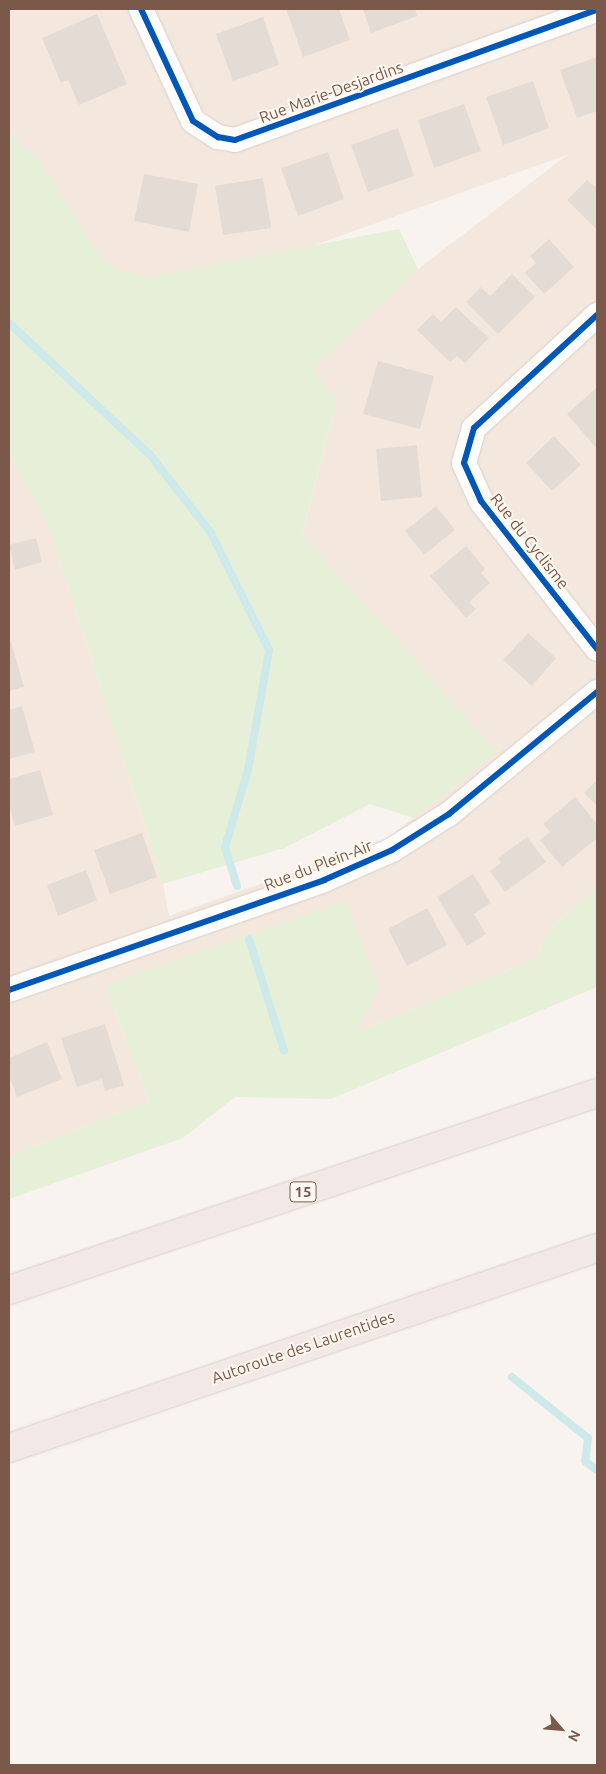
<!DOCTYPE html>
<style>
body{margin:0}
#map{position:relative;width:606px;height:1774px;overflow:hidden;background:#f8f3ee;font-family:Ubuntu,sans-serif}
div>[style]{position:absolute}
.residential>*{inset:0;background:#f4e8de}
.green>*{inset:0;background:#e6f0d8}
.stream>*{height:8px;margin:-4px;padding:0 4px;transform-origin:4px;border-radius:4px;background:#cee9ea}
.building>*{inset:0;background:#e5dbd5}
.roads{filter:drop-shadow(0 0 1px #d8cfca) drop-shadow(0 0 1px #d8cfca)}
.street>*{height:24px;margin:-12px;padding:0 12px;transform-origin:12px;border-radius:12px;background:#fefdfc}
.highway>*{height:28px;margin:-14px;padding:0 14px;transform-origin:14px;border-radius:14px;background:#f2e8e6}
.cycleway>*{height:6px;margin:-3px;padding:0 3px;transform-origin:3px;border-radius:3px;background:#0057b8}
span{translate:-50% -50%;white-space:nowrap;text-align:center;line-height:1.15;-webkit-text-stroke:4px #fff8f0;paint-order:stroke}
.shield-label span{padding:1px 4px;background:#fff8f0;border:1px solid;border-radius:4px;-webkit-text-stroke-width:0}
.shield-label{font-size:15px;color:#7a584a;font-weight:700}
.street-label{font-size:16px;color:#7a584a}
.frame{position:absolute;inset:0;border:10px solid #7a584a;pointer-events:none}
.north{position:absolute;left:536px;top:1704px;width:50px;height:50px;-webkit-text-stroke:4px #fff8f0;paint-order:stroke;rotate:117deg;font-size:14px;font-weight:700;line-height:20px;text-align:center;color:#7a584a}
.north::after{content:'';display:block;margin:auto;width:18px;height:22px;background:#7a584a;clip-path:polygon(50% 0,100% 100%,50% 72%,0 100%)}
</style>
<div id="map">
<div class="residential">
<div style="clip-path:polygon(9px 9px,597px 9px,597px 887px,552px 927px,535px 959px,356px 1032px,105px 985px,149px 1101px,9px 1156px,9px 455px,48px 523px,163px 884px,169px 916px,386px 840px,496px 751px,302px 535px,337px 399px,312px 369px,418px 269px,567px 155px,116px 316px,39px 161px,9px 133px)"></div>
</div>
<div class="green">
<div style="clip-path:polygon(9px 133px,39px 161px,99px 254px,112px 267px,147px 277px,399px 229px,418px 269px,312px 369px,337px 399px,302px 534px,497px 752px,414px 818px,370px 804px,284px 848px,163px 884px,48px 523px,9px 455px)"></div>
<div style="clip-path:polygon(597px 887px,597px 987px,331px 1099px,235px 1097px,183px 1138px,9px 1199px,9px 1156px,149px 1101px,105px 985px,345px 901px,379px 987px,356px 1032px,535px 959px,552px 927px)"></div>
</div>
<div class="stream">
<div style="left:9px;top:323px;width:195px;rotate:43.1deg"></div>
<div style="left:151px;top:456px;width:98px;rotate:52.1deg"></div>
<div style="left:211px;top:533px;width:131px;rotate:63.6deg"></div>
<div style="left:269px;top:650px;width:122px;rotate:99.9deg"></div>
<div style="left:248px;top:770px;width:80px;rotate:106.6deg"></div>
<div style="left:225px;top:847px;width:41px;rotate:72.9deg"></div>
<div style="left:249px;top:939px;width:117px;rotate:72.6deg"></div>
<div style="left:512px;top:1377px;width:97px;rotate:38.8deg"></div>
<div style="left:588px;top:1438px;width:23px;rotate:97deg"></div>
<div style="left:585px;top:1461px;width:15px;rotate:37deg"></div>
</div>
<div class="building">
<div style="clip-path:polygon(286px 9px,339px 9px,350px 40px,303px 57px)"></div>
<div style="clip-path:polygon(363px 9px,415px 9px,417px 16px,371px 33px)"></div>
<div style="clip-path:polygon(97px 14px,127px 84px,79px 105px,68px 80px,61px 83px,42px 38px)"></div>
<div style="clip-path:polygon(263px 17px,279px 65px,233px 81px,216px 34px)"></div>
<div style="clip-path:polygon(597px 57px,597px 111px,577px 118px,560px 70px)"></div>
<div style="clip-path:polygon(533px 81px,549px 128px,503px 145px,486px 97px)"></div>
<div style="clip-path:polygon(464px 104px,481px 151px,434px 168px,418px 120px)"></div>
<div style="clip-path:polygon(398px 128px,414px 176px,368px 192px,351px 145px)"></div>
<div style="clip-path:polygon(328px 152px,344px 199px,298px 216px,281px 168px)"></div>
<div style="clip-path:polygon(144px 174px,198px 184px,189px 232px,134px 221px)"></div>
<div style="clip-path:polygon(263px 178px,271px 228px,223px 235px,215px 186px)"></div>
<div style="clip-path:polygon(587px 180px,595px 187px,597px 185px,596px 229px,567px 200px)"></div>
<div style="clip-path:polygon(549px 239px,574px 267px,544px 294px,525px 273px,536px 263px,530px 256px)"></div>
<div style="clip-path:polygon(512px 274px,535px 297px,498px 334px,466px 302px,481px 287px,490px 296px)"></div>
<div style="clip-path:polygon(456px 307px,489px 338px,465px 363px,457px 356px,450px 362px,417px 330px,433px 314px,441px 322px)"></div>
<div style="clip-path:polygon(378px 361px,434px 376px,420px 429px,363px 414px)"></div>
<div style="clip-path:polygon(597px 387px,597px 449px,567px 414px)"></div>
<div style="clip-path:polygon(554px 436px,581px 465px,552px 491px,526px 463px)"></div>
<div style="clip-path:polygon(417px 445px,422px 497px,381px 501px,376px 449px)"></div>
<div style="clip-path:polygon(436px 506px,455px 530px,424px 555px,405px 531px)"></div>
<div style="clip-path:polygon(36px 538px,42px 562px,15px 570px,9px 545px)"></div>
<div style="clip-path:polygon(466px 546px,485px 569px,481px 573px,490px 583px,469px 602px,476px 609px,466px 618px,430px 576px)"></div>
<div style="clip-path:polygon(528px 633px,556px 658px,532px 686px,503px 660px)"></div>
<div style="clip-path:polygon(11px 642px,24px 687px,9px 691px,9px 643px)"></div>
<div style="clip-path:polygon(22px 706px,35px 752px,9px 759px,9px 710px)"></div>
<div style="clip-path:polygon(40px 770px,53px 815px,15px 826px,9px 805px,9px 779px)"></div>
<div style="clip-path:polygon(597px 780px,597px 806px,584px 793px)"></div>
<div style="clip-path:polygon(575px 797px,597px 824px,597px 838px,562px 867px,540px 840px,550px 832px,543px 824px)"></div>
<div style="clip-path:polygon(142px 833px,157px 877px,110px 894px,94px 850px)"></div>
<div style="clip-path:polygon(527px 837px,546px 862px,505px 892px,490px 871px,501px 863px,498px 858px)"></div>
<div style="clip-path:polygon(86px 870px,97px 900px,58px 916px,47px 885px)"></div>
<div style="clip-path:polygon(473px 874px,491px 903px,474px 914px,486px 934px,467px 946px,437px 897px)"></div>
<div style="clip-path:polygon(427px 908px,447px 945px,407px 966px,388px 929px)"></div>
<div style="clip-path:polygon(105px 1024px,124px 1085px,105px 1091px,102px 1079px,77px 1087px,61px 1038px)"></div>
<div style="clip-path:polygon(47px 1042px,62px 1079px,17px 1097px,9px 1076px,9px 1058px)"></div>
</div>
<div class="roads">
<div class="street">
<div style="left:141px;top:9px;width:123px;rotate:65.1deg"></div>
<div style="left:193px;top:121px;width:30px;rotate:33deg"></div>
<div style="left:218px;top:137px;width:17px;rotate:10deg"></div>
<div style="left:235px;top:140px;width:385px;rotate:-19.8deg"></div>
<div style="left:597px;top:315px;width:167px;rotate:137.4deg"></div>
<div style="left:474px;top:428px;width:36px;rotate:106deg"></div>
<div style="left:464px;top:463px;width:42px;rotate:65.9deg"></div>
<div style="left:481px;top:501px;width:188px;rotate:51.9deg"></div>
<div style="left:9px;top:990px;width:334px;rotate:-19.2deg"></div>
<div style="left:324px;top:880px;width:74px;rotate:-23.8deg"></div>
<div style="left:392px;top:850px;width:67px;rotate:-32.3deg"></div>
<div style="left:449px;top:814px;width:192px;rotate:-39.5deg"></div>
</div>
<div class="highway">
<div style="left:9px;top:1290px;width:620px;rotate:-18.52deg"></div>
<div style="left:9px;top:1448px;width:621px;rotate:-18.79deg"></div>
</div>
</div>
<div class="cycleway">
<div style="left:141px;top:9px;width:123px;rotate:65.1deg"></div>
<div style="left:193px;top:121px;width:30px;rotate:33deg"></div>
<div style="left:218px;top:137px;width:17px;rotate:10deg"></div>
<div style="left:235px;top:140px;width:385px;rotate:-19.8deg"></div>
<div style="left:597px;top:315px;width:167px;rotate:137.4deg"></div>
<div style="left:474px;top:428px;width:36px;rotate:106deg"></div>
<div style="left:464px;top:463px;width:42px;rotate:65.9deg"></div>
<div style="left:481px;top:501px;width:188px;rotate:51.9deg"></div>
<div style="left:9px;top:990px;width:334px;rotate:-19.2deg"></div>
<div style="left:324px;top:880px;width:74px;rotate:-23.8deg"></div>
<div style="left:392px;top:850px;width:67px;rotate:-32.3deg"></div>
<div style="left:449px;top:814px;width:192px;rotate:-39.5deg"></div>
</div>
<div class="shield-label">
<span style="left:303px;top:1192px">15</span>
</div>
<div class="street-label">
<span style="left:331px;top:92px;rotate:-20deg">Rue Marie-Desjardins</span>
<span style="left:530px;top:541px;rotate:52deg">Rue du Cyclisme</span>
<span style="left:318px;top:865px;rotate:-21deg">Rue du Plein-Air</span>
<span style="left:303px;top:1347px;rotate:-19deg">Autoroute des Laurentides</span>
</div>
<div class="frame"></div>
<div class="north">N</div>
</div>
